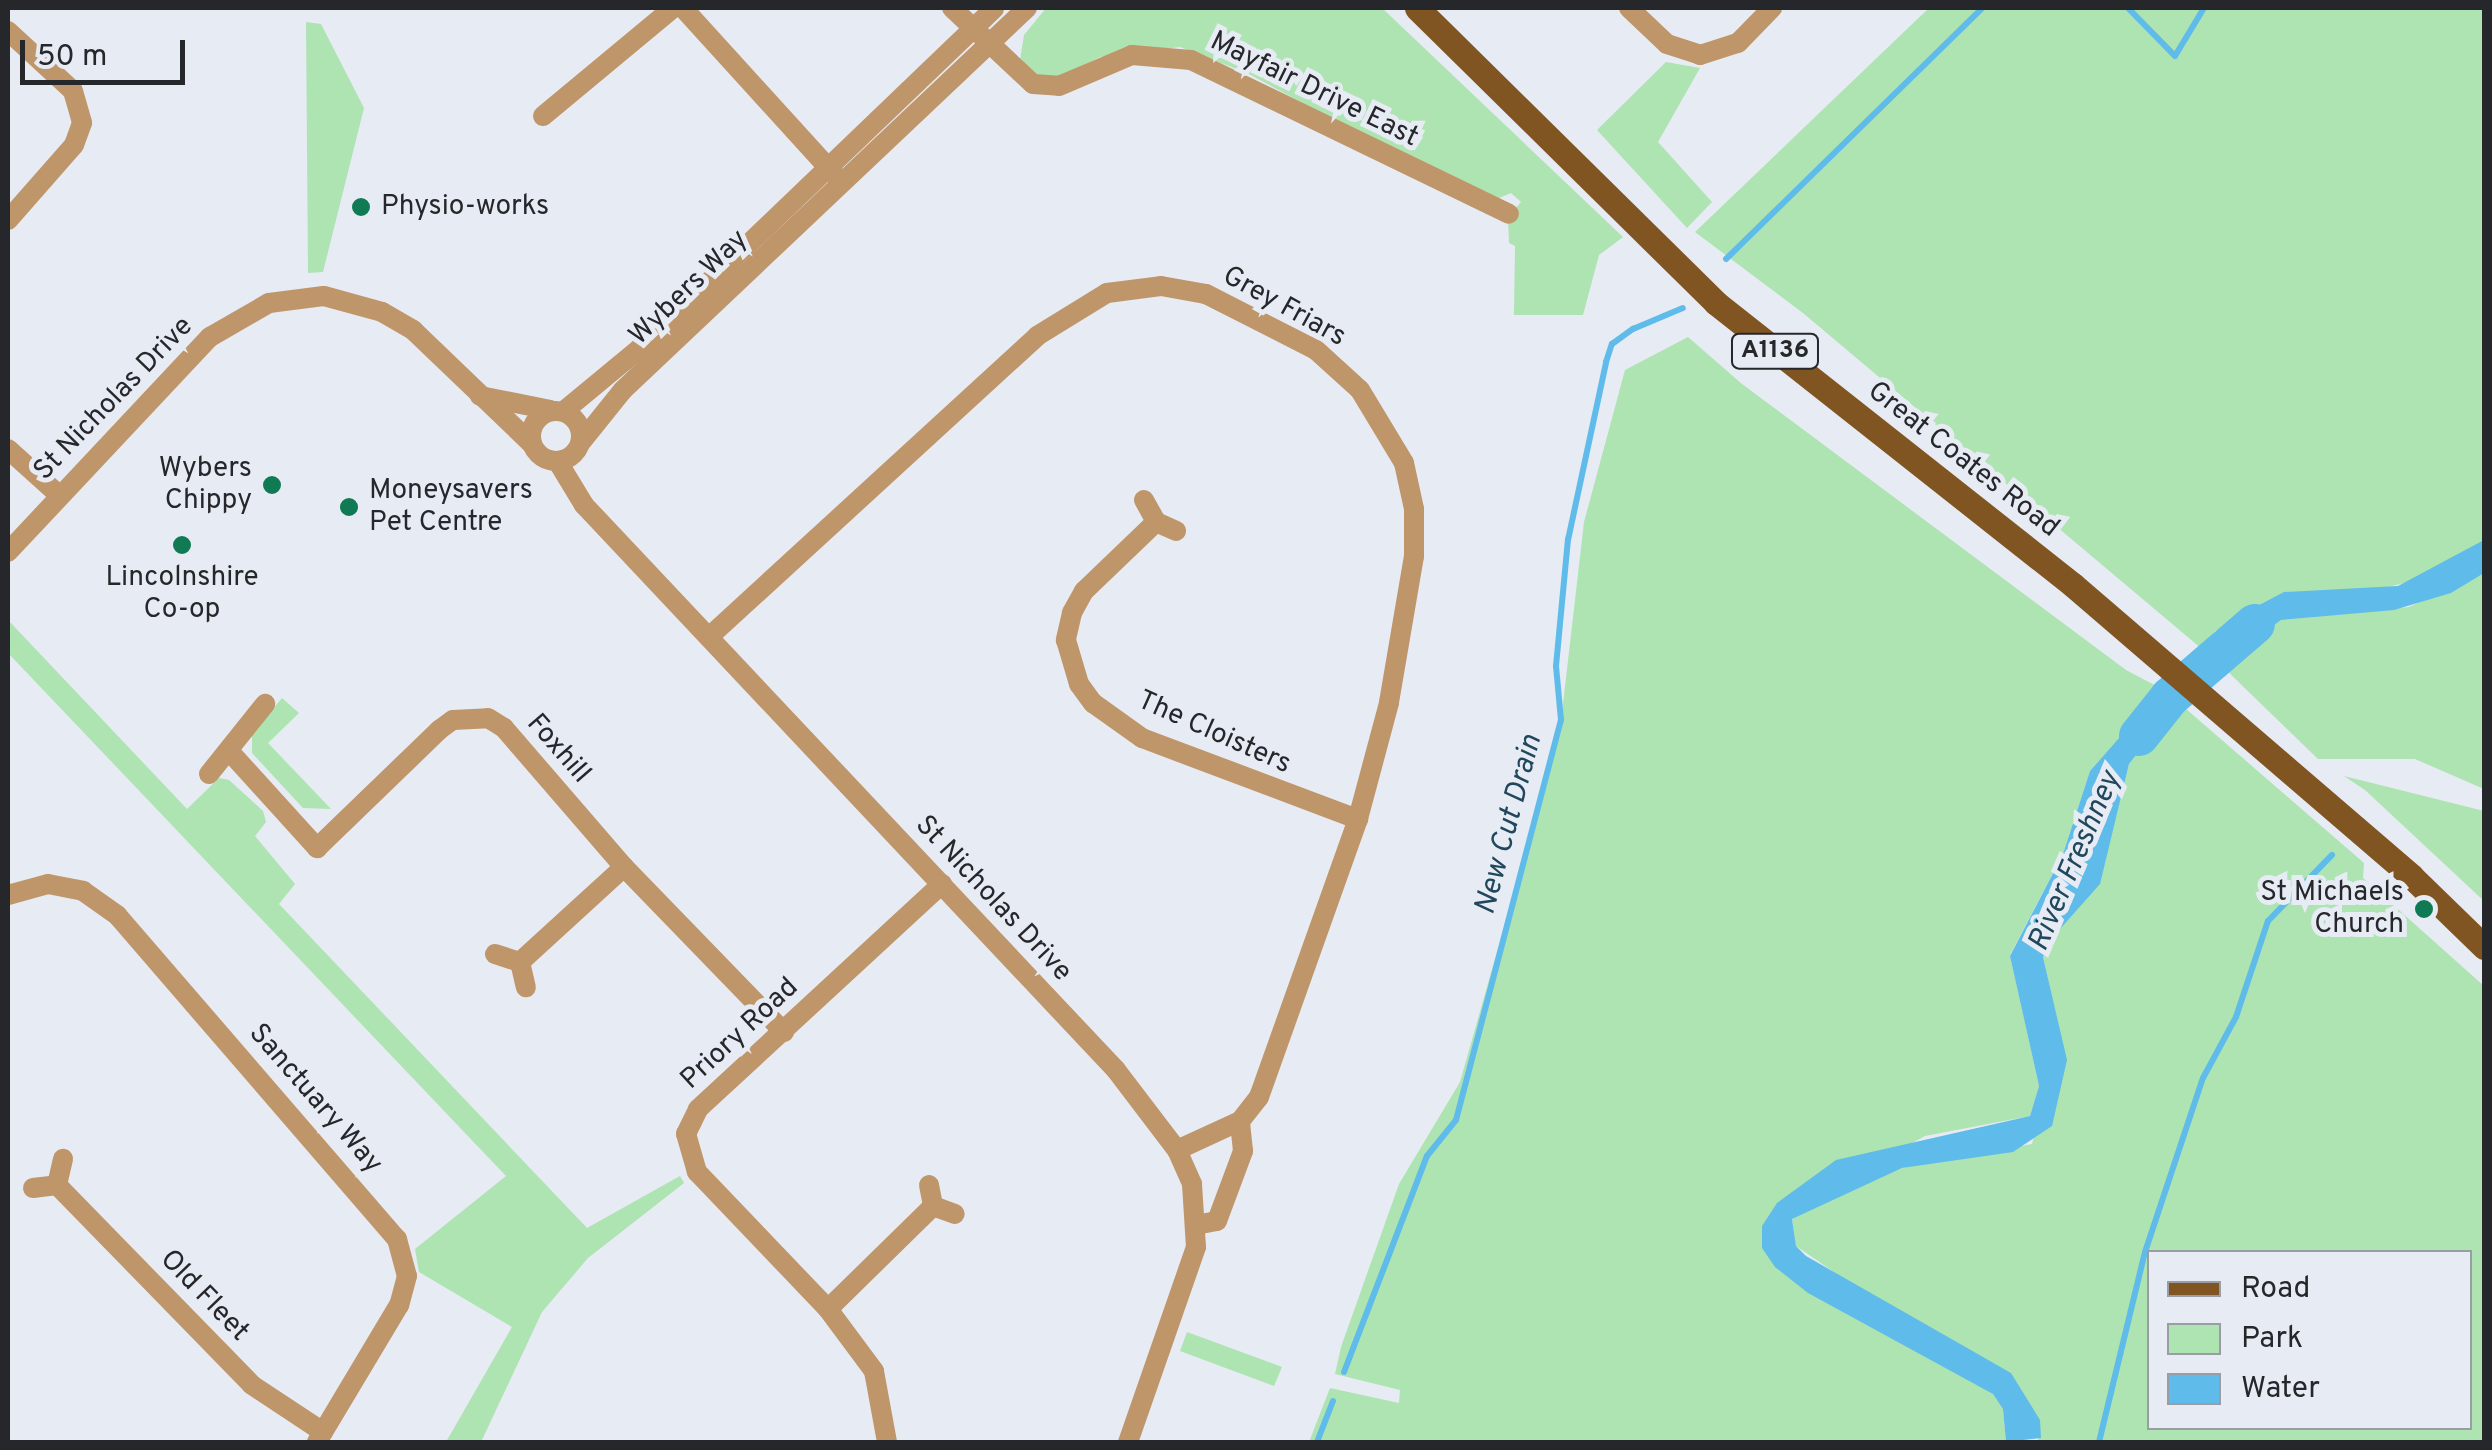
<!DOCTYPE html>
<style>
body{margin:0}
#map{position:relative;width:2492px;height:1450px;overflow:hidden;background:#e7ebf4;font-family:Overpass,sans-serif}
div>[style]{position:absolute}
.green>*{inset:0;background:#aee3b2}
.water>*{inset:0;background:#5fbbea}
.stream>*{height:6px;margin:-3px;padding:0 3px;transform-origin:3px;border-radius:3px;background:#5fbbea}
.river>*{height:40px;margin:-20px;padding:0 20px;transform-origin:20px;border-radius:20px;background:#5fbbea}
.street>*{height:20px;margin:-10px;padding:0 10px;transform-origin:10px;border-radius:10px;background:#bf956a}
.street>.ring{margin:-10px;padding:0;box-sizing:content-box;background:none;border:20px solid #bf956a;border-radius:50%}
.primary>*{height:25px;margin:-12.5px;padding:0 12.5px;transform-origin:12.5px;border-radius:12.5px;background:#805522}
.dots>*{width:28px;height:28px;translate:-50% -50%;box-sizing:border-box;border:5px solid #e7ebf4;border-radius:50%}
span{translate:-50% -50%;white-space:nowrap;text-align:center;line-height:1.15;-webkit-text-stroke:10px #e7ebf4;paint-order:stroke}
.shield-label span{padding:2px 8px;background:#e7ebf4;border:2px solid;border-radius:8px;-webkit-text-stroke-width:0}
.shield-label{font-size:25px;color:#26272a;font-weight:700}
.street-label{font-size:28px;color:#26272a}
.poi-label{font-size:28px;color:#26272a}
.left{translate:0 -50%;text-align:left}
.right{translate:-100% -50%;text-align:right}
.water-label{font-size:30px;color:#20475c;font-style:italic}
.frame{position:absolute;inset:0;border:10px solid #26272a;pointer-events:none}
.legend{position:absolute;left:2147px;top:1250px;width:325px;height:180px;box-sizing:border-box;background:#e7ebf4;border:2px solid #9a9da3;margin:0;padding:12px 18px;list-style:none;font-size:30px;color:#26272a}
.legend li{display:flex;align-items:center;gap:20px;height:50px}
.legend b{width:50px;border:2px solid #9a9da3}
.scale{position:absolute;left:20px;top:40px;width:165px;height:45px;box-sizing:border-box;border:5px solid #26272a;border-top:0;padding-left:12px;font-size:30px;line-height:35px;white-space:nowrap;color:#26272a;-webkit-text-stroke:8px #e7ebf4;paint-order:stroke}
</style>
<div id="map">
<div class="green">
<div style="clip-path:polygon(1046px 8px,1382px 8px,1623px 237px,1599px 255px,1583px 315px,1514px 315px,1515px 246px,1509px 243px,1508px 217px,1521px 202px,1511px 193px,1492px 201px,1475px 196px,1247px 73px,1180px 47px,1100px 57px,1050px 83px,1029px 73px,1020px 60px,1024px 35px)"></div>
<div style="clip-path:polygon(1929px 8px,2484px 8px,2484px 540px,2420px 579px,2215px 631px,2202px 649px,1803px 313px,1695px 232px)"></div>
<div style="clip-path:polygon(306px 22px,321px 24px,364px 108px,323px 272px,308px 273px)"></div>
<div style="clip-path:polygon(1666px 62px,1700px 68px,1658px 142px,1712px 202px,1687px 228px,1597px 130px)"></div>
<div style="clip-path:polygon(1688px 337px,1742px 384px,2126px 670px,2162px 689px,2090px 771px,2063px 854px,2010px 955px,2039px 1086px,2030px 1116px,1925px 1136px,1762px 1226px,1993px 1394px,2003px 1408px,2006px 1442px,1309px 1442px,1330px 1388px,1399px 1403px,1400px 1390px,1335px 1374px,1341px 1347px,1399px 1184px,1460px 1082px,1560px 730px,1584px 522px,1625px 370px)"></div>
<div style="clip-path:polygon(2484px 573px,2484px 789px,2415px 759px,2318px 759px,2221px 665px,2281px 620px,2409px 607px)"></div>
<div style="clip-path:polygon(8px 620px,187px 809px,219px 778px,229px 780px,263px 811px,266px 822px,255px 836px,295px 884px,279px 904px,587px 1228px,680px 1176px,684px 1183px,588px 1258px,542px 1312px,481px 1442px,446px 1442px,512px 1327px,419px 1272px,415px 1249px,506px 1176px,8px 653px)"></div>
<div style="clip-path:polygon(282px 698px,299px 713px,268px 743px,331px 809px,303px 808px,252px 753px,252px 734px)"></div>
<div style="clip-path:polygon(evenodd,2178px 702px,2364px 863px,2363px 878px,2484px 986px,2484px 1442px,2039px 1442px,2011px 1373px,1872px 1298px,1796px 1246px,1792px 1219px,1828px 1197px,1902px 1168px,2032px 1144px,2060px 1032px,2043px 957px,2052px 937px,2099px 884px,2129px 764px,2178px 702px,2150px 1252px,2470px 1252px,2470px 1428px,2150px 1428px,2150px 1252px)"></div>
<div style="clip-path:polygon(2344px 776px,2484px 811px,2484px 901px,2365px 790px)"></div>
<div style="clip-path:polygon(1187px 1332px,1282px 1367px,1274px 1386px,1180px 1351px)"></div>
</div>
<div class="water">
<div style="clip-path:polygon(2484px 540px,2484px 573px,2451px 593px,2394px 610px,2281px 620px,2221px 665px,2202px 649px,2229px 621px,2284px 592px,2398px 586px)"></div>
<div style="clip-path:polygon(2162px 689px,2178px 702px,2129px 764px,2100px 884px,2052px 938px,2043px 957px,2067px 1060px,2052px 1126px,2013px 1152px,1902px 1168px,1792px 1219px,1796px 1246px,1806px 1256px,2011px 1373px,2040px 1420px,2041px 1438px,2006px 1442px,2003px 1409px,1993px 1394px,1808px 1293px,1775px 1267px,1762px 1248px,1762px 1226px,1777px 1203px,1836px 1160px,2030px 1116px,2039px 1086px,2010px 956px,2063px 854px,2090px 771px)"></div>
</div>
<div class="stream">
<div style="left:2128px;top:8px;width:67px;rotate:45.6deg"></div>
<div style="left:2175px;top:56px;width:56px;rotate:-58.9deg"></div>
<div style="left:1726px;top:259px;width:359px;rotate:-44.4deg"></div>
<div style="left:1344px;top:1372px;width:231px;rotate:-69deg"></div>
<div style="left:1427px;top:1156px;width:46px;rotate:-51.1deg"></div>
<div style="left:1456px;top:1120px;width:414px;rotate:-75.3deg"></div>
<div style="left:1561px;top:720px;width:54px;rotate:-95.3deg"></div>
<div style="left:1556px;top:666px;width:127px;rotate:-84.6deg"></div>
<div style="left:1568px;top:540px;width:182px;rotate:-77.9deg"></div>
<div style="left:1606px;top:362px;width:19px;rotate:-72deg"></div>
<div style="left:1612px;top:344px;width:26px;rotate:-36deg"></div>
<div style="left:1633px;top:329px;width:54px;rotate:-22.8deg"></div>
<div style="left:1317px;top:1442px;width:44px;rotate:-68.7deg"></div>
<div style="left:2099px;top:1442px;width:195px;rotate:-76.4deg"></div>
<div style="left:2145px;top:1252px;width:183px;rotate:-71.6deg"></div>
<div style="left:2203px;top:1078px;width:69px;rotate:-61.6deg"></div>
<div style="left:2236px;top:1017px;width:101px;rotate:-71.6deg"></div>
<div style="left:2268px;top:921px;width:92px;rotate:-45.9deg"></div>
</div>
<div class="river">
<div style="left:2139px;top:736px;width:50px;rotate:-51.5deg"></div>
<div style="left:2170px;top:697px;width:112px;rotate:-40.7deg"></div>
</div>
<div class="street">
<div style="left:683px;top:8px;width:227px;rotate:47.7deg"></div>
<div style="left:952px;top:8px;width:111px;rotate:43.2deg"></div>
<div style="left:1033px;top:84px;width:26px;rotate:4deg"></div>
<div style="left:1059px;top:86px;width:79px;rotate:-23deg"></div>
<div style="left:1132px;top:55px;width:59px;rotate:4.8deg"></div>
<div style="left:1191px;top:60px;width:353px;rotate:25.8deg"></div>
<div style="left:1629px;top:8px;width:52px;rotate:43.5deg"></div>
<div style="left:1667px;top:44px;width:35px;rotate:18deg"></div>
<div style="left:1700px;top:55px;width:40px;rotate:-18deg"></div>
<div style="left:1738px;top:43px;width:49px;rotate:-45.8deg"></div>
<div style="left:8px;top:31px;width:88px;rotate:42.7deg"></div>
<div style="left:73px;top:91px;width:33px;rotate:74deg"></div>
<div style="left:82px;top:123px;width:23px;rotate:110deg"></div>
<div style="left:74px;top:145px;width:100px;rotate:131.3deg"></div>
<div style="left:543px;top:116px;width:169px;rotate:-39.7deg"></div>
<div style="left:480px;top:396px;width:72px;rotate:11.2deg"></div>
<div class="ring" style="left:531px;top:411px;width:30px;height:30px"></div>
<div style="left:564px;top:411px;width:97px;rotate:-39.6deg"></div>
<div style="left:639px;top:349px;width:492px;rotate:-43.8deg"></div>
<div style="left:582px;top:441px;width:65px;rotate:-51.2deg"></div>
<div style="left:623px;top:390px;width:556px;rotate:-43.4deg"></div>
<div style="left:8px;top:449px;width:70px;rotate:42.1deg"></div>
<div style="left:558px;top:462px;width:50px;rotate:58.8deg"></div>
<div style="left:584px;top:505px;width:776px;rotate:46.72deg"></div>
<div style="left:1116px;top:1070px;width:101px;rotate:52.7deg"></div>
<div style="left:1177px;top:1150px;width:37px;rotate:66deg"></div>
<div style="left:1192px;top:1184px;width:63px;rotate:86.4deg"></div>
<div style="left:1196px;top:1247px;width:207px;rotate:109.2deg"></div>
<div style="left:1144px;top:500px;width:25px;rotate:61deg"></div>
<div style="left:1156px;top:522px;width:22px;rotate:24deg"></div>
<div style="left:1156px;top:522px;width:100px;rotate:136.2deg"></div>
<div style="left:1084px;top:591px;width:25px;rotate:119deg"></div>
<div style="left:1072px;top:613px;width:28px;rotate:103deg"></div>
<div style="left:1066px;top:640px;width:46px;rotate:73.5deg"></div>
<div style="left:1079px;top:684px;width:24px;rotate:54deg"></div>
<div style="left:1093px;top:703px;width:60px;rotate:35.5deg"></div>
<div style="left:1142px;top:738px;width:231px;rotate:20.6deg"></div>
<div style="left:8px;top:552px;width:295px;rotate:-46.8deg"></div>
<div style="left:210px;top:337px;width:68px;rotate:-30deg"></div>
<div style="left:269px;top:303px;width:55px;rotate:-7.3deg"></div>
<div style="left:324px;top:296px;width:60px;rotate:15.4deg"></div>
<div style="left:382px;top:312px;width:36px;rotate:30deg"></div>
<div style="left:413px;top:330px;width:165px;rotate:43.8deg"></div>
<div style="left:710px;top:636px;width:444px;rotate:-42.5deg"></div>
<div style="left:1037px;top:336px;width:82px;rotate:-31.6deg"></div>
<div style="left:1107px;top:293px;width:54px;rotate:-7.4deg"></div>
<div style="left:1161px;top:286px;width:46px;rotate:10.1deg"></div>
<div style="left:1206px;top:294px;width:123px;rotate:27deg"></div>
<div style="left:1316px;top:350px;width:59px;rotate:42.3deg"></div>
<div style="left:1360px;top:390px;width:85px;rotate:58.9deg"></div>
<div style="left:1404px;top:463px;width:47px;rotate:77.7deg"></div>
<div style="left:1414px;top:509px;width:47px;rotate:90deg"></div>
<div style="left:1414px;top:556px;width:149px;rotate:99.7deg"></div>
<div style="left:1389px;top:703px;width:120px;rotate:105deg"></div>
<div style="left:1358px;top:819px;width:295px;rotate:109.6deg"></div>
<div style="left:1259px;top:1097px;width:31px;rotate:128deg"></div>
<div style="left:1240px;top:1121px;width:69px;rotate:155.3deg"></div>
<div style="left:230px;top:752px;width:130px;rotate:47.8deg"></div>
<div style="left:317px;top:848px;width:170px;rotate:-44deg"></div>
<div style="left:439px;top:730px;width:17px;rotate:-36deg"></div>
<div style="left:453px;top:720px;width:35px;rotate:-3deg"></div>
<div style="left:488px;top:718px;width:19px;rotate:32deg"></div>
<div style="left:504px;top:728px;width:184px;rotate:49.2deg"></div>
<div style="left:624px;top:867px;width:230px;rotate:45.9deg"></div>
<div style="left:209px;top:774px;width:90px;rotate:-51.3deg"></div>
<div style="left:8px;top:895px;width:41px;rotate:-15.4deg"></div>
<div style="left:48px;top:884px;width:36px;rotate:11deg"></div>
<div style="left:83px;top:891px;width:42px;rotate:35.2deg"></div>
<div style="left:117px;top:915px;width:428px;rotate:49.2deg"></div>
<div style="left:397px;top:1239px;width:38px;rotate:75deg"></div>
<div style="left:407px;top:1276px;width:30px;rotate:105deg"></div>
<div style="left:399px;top:1305px;width:160px;rotate:120.9deg"></div>
<div style="left:495px;top:954px;width:26px;rotate:18deg"></div>
<div style="left:520px;top:962px;width:26px;rotate:77deg"></div>
<div style="left:520px;top:962px;width:141px;rotate:-42.4deg"></div>
<div style="left:57px;top:1185px;width:279px;rotate:45.7deg"></div>
<div style="left:252px;top:1385px;width:85px;rotate:33.5deg"></div>
<div style="left:929px;top:1185px;width:21px;rotate:79deg"></div>
<div style="left:933px;top:1206px;width:23px;rotate:20deg"></div>
<div style="left:33px;top:1188px;width:24px;rotate:-7deg"></div>
<div style="left:57px;top:1185px;width:27px;rotate:-77deg"></div>
<div style="left:1196px;top:1225px;width:21px;rotate:-11deg"></div>
<div style="left:1217px;top:1221px;width:75px;rotate:-69.6deg"></div>
<div style="left:1243px;top:1151px;width:30px;rotate:-96deg"></div>
<div style="left:828px;top:1309px;width:147px;rotate:-44.4deg"></div>
<div style="left:887px;top:1442px;width:72px;rotate:-100.4deg"></div>
<div style="left:874px;top:1371px;width:77px;rotate:-126.6deg"></div>
<div style="left:828px;top:1309px;width:190px;rotate:-133.7deg"></div>
<div style="left:697px;top:1172px;width:40px;rotate:-106deg"></div>
<div style="left:686px;top:1134px;width:28px;rotate:-64deg"></div>
<div style="left:698px;top:1109px;width:332px;rotate:-42.7deg"></div>
</div>
<div class="primary">
<div style="left:1417px;top:8px;width:420px;rotate:44.6deg"></div>
<div style="left:1716px;top:303px;width:455px;rotate:38.3deg"></div>
<div style="left:2073px;top:585px;width:446px;rotate:40.7deg"></div>
<div style="left:2411px;top:876px;width:102px;rotate:44.2deg"></div>
</div>
<div class="dots">
<div style="left:361px;top:207px;background:#107a54"></div>
<div style="left:272px;top:485px;background:#107a54"></div>
<div style="left:349px;top:507px;background:#107a54"></div>
<div style="left:182px;top:545px;background:#107a54"></div>
<div style="left:2424px;top:909px;background:#107a54"></div>
</div>
<div class="shield-label">
<span style="left:1775px;top:351px">A1136</span>
</div>
<div class="street-label">
<span style="left:1314px;top:90px;rotate:26deg">Mayfair Drive East</span>
<span style="left:689px;top:288px;rotate:-44deg">Wybers Way</span>
<span style="left:1284px;top:307px;rotate:29deg">Grey Friars</span>
<span style="left:114px;top:399px;rotate:-46deg">St Nicholas Drive</span>
<span style="left:1963px;top:460px;rotate:38deg">Great Coates Road</span>
<span style="left:1214px;top:733px;rotate:24deg">The Cloisters</span>
<span style="left:558px;top:749px;rotate:49deg">Foxhill</span>
<span style="left:993px;top:899px;rotate:47deg">St Nicholas Drive</span>
<span style="left:740px;top:1034px;rotate:-43deg">Priory Road</span>
<span style="left:315px;top:1099px;rotate:49deg">Sanctuary Way</span>
<span style="left:204px;top:1296px;rotate:46deg">Old Fleet</span>
</div>
<div class="poi-label">
<span class="left" style="left:381px;top:207px">Physio-works</span>
<span class="right" style="left:252px;top:485px">Wybers<br>Chippy</span>
<span class="left" style="left:369px;top:507px">Moneysavers<br>Pet Centre</span>
<span style="left:182px;top:594px">Lincolnshire<br>Co-op</span>
<span class="right" style="left:2404px;top:909px">St Michaels<br>Church</span>
</div>
<div class="water-label">
<span style="left:1510px;top:825px;rotate:-75deg">New Cut Drain</span>
<span style="left:2076px;top:862px;rotate:-67deg">River Freshney</span>
</div>
<div class="frame"></div>
<ul class="legend">
<li><b style="height:12px;background:#805522"></b>Road</li>
<li><b style="height:28px;background:#aee3b2"></b>Park</li>
<li><b style="height:28px;background:#5fbbea"></b>Water</li>
</ul>
<div class="scale">50 m</div>
</div>
